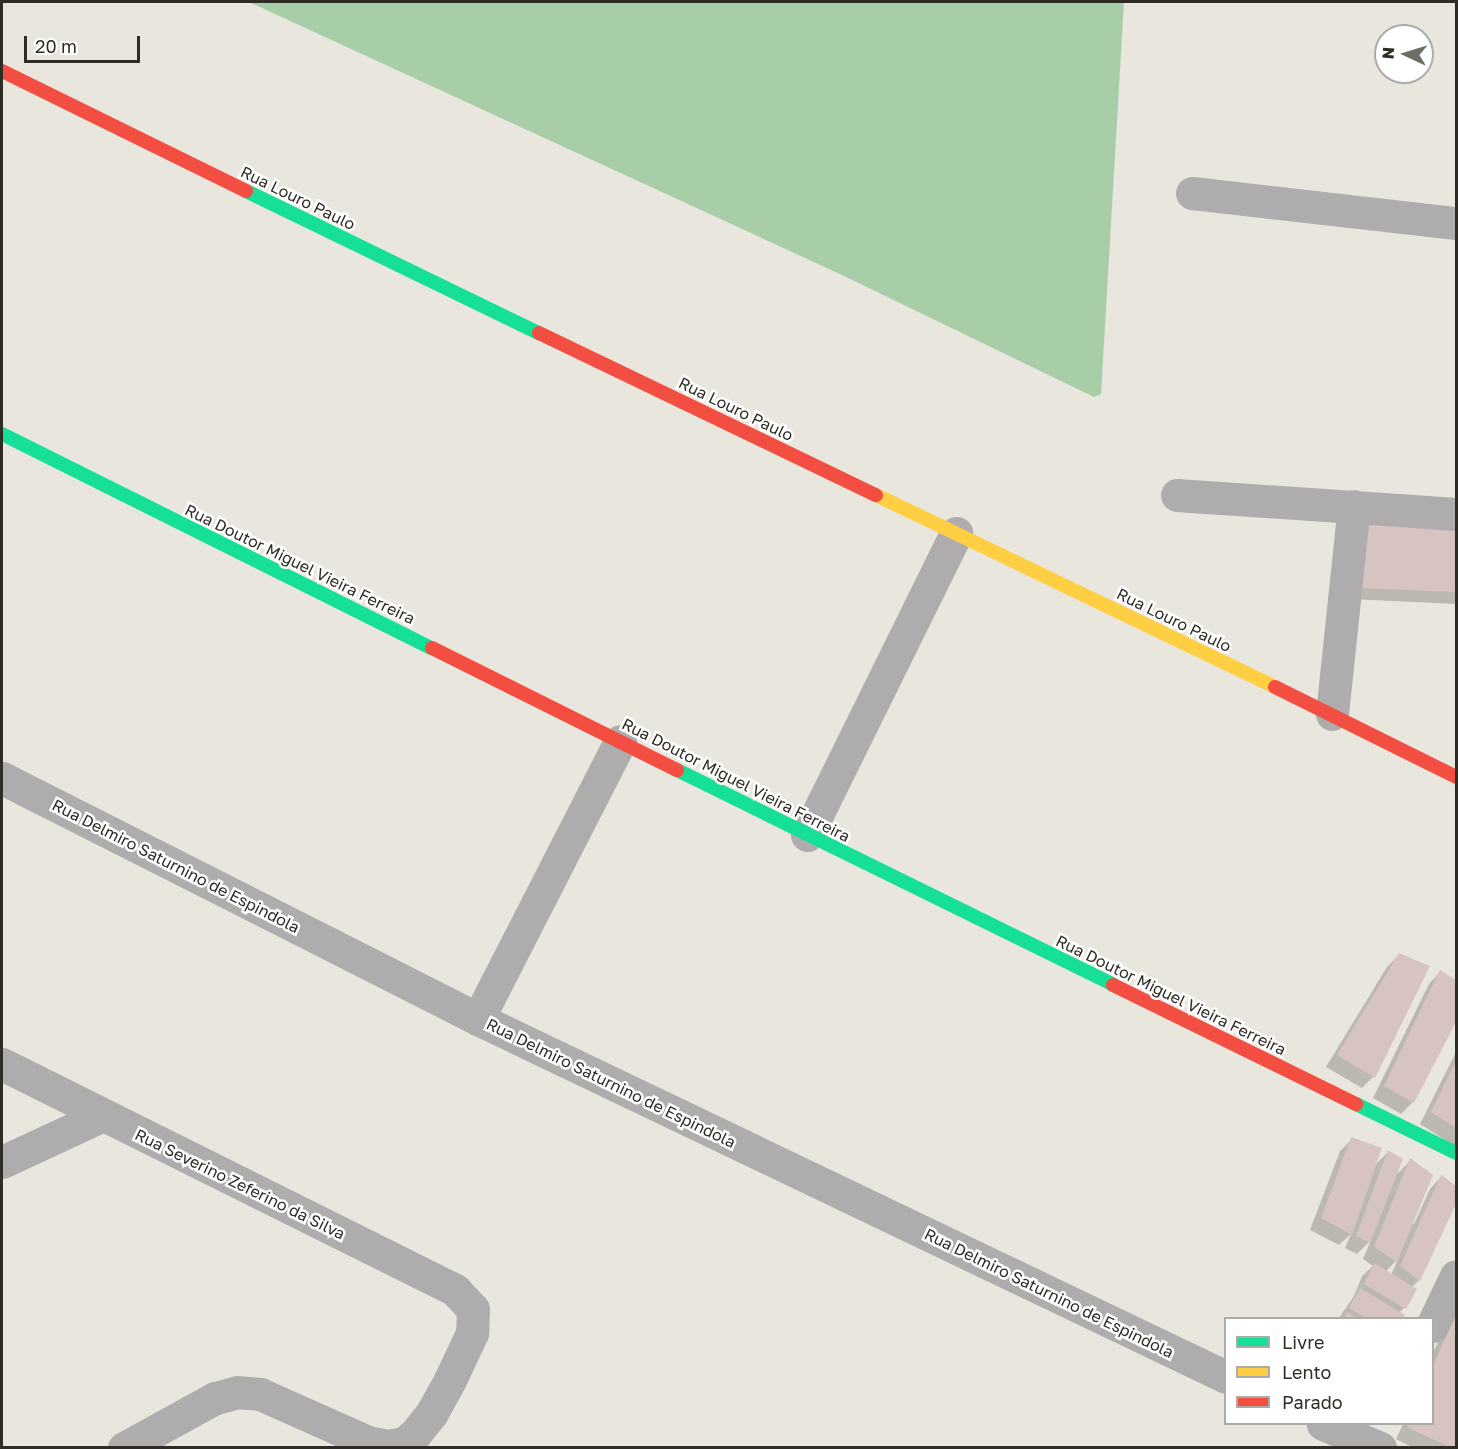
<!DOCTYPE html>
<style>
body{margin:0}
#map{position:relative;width:1458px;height:1449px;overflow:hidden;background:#e9e6dd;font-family:"Golos Text",sans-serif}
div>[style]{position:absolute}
.forest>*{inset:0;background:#a8cea9}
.shadow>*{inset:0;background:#0003}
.building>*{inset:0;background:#d7c4c0}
.street>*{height:33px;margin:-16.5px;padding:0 16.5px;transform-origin:16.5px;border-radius:16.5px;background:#aeacac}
.fast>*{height:14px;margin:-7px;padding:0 7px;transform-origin:7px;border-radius:7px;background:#16e098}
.slow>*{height:14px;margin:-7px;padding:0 7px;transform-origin:7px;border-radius:7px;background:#ffcf43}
.jam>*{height:14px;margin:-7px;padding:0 7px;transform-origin:7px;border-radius:7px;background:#f24e42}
span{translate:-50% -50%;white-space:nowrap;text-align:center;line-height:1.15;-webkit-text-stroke:5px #fff;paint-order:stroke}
.street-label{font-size:16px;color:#2e2c25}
.frame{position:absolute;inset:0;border:3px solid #2e2c25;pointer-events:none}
.legend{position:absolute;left:1224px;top:1317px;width:210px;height:108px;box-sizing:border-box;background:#fff;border:2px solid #ababa8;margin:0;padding:8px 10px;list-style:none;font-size:18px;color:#2e2c25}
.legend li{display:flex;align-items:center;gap:12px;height:30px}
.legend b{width:30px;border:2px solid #ababa8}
.north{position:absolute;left:1374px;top:24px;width:60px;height:60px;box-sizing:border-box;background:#fff;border:2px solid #ababa8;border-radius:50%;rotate:274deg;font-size:16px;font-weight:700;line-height:24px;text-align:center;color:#2e2c25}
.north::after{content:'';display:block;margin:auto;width:21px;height:27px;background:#6f6d65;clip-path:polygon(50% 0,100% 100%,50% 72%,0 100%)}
.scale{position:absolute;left:24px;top:36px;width:116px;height:27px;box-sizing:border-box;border:3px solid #2e2c25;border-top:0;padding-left:8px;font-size:18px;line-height:21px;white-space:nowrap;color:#2e2c25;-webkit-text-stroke:4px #fff;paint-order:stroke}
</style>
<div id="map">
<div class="forest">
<div style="clip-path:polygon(249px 2px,1124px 2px,1101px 394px,1094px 397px,842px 275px)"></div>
</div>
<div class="shadow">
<div style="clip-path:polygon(1367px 521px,1456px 531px,1456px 604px,1350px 599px)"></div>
<div style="clip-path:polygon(1399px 955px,1373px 1077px,1362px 1088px,1326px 1067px,1387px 967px)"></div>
<div style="clip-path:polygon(1440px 972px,1456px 981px,1456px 1018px,1413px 1102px,1401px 1114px,1373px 1098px,1429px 984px)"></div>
<div style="clip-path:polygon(1456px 1052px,1456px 1147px,1420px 1124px)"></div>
<div style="clip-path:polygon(evenodd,1352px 1139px,1374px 1166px,1388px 1152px,1394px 1177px,1411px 1160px,1411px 1223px,1414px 1224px,1430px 1189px,1441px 1177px,1456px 1188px,1456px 1200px,1419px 1280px,1411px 1288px,1404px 1308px,1399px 1313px,1403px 1315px,1401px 1318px,1339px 1318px,1354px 1296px,1362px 1276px,1373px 1266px,1363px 1259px,1371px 1240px,1357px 1254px,1345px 1248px,1351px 1234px,1339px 1245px,1310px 1230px,1340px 1151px,1352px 1139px,1398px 1259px,1391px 1275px,1385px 1272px,1398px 1259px)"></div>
<div style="clip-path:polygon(1456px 1313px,1456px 1437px,1452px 1448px,1414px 1448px,1396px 1439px,1403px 1424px,1432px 1424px,1432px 1355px,1447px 1322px)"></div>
</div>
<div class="building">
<div style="clip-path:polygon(1366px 519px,1456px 529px,1456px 592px,1361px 588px)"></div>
<div style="clip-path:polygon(1399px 953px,1430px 966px,1375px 1078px,1337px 1055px)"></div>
<div style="clip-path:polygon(1440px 970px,1456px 980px,1456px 1022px,1414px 1103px,1384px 1086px)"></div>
<div style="clip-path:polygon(1456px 1061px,1456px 1128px,1431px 1112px)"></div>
<div style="clip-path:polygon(1351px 1137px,1382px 1148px,1352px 1235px,1321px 1218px)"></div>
<div style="clip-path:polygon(1388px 1150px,1403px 1159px,1370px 1243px,1356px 1236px)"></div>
<div style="clip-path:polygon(1410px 1158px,1433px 1175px,1397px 1262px,1374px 1247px)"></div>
<div style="clip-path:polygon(1441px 1175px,1456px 1186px,1456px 1204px,1420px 1281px,1400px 1266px)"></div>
<div style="clip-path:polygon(1374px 1263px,1417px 1289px,1406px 1309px,1364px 1284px)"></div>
<div style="clip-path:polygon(1360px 1288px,1405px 1315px,1402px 1318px,1366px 1318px,1349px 1308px)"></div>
<div style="clip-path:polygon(1347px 1312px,1356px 1318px,1344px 1318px)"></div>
<div style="clip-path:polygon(1456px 1313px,1456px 1441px,1454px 1448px,1451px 1448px,1407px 1427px,1409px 1424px,1432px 1424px,1432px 1368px)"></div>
</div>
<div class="street">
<div style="left:1192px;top:193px;width:266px;rotate:6.5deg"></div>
<div style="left:1177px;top:495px;width:280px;rotate:3.9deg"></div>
<div style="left:1332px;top:714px;width:209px;rotate:-84deg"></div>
<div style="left:2px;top:778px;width:534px;rotate:26.85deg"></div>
<div style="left:478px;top:1019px;width:829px;rotate:25.58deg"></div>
<div style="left:807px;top:835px;width:337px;rotate:-63.7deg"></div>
<div style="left:478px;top:1019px;width:312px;rotate:-62.9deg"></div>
<div style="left:2px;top:1064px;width:506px;rotate:26.51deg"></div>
<div style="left:455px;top:1290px;width:26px;rotate:47deg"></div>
<div style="left:473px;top:1309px;width:24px;rotate:92deg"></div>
<div style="left:472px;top:1333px;width:52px;rotate:115.1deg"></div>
<div style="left:450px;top:1380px;width:38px;rotate:119deg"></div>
<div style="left:432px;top:1413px;width:26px;rotate:129deg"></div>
<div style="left:416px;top:1433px;width:16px;rotate:140deg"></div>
<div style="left:404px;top:1443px;width:16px;rotate:169deg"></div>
<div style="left:388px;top:1446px;width:20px;rotate:-169deg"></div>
<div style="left:368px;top:1442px;width:118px;rotate:-156deg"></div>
<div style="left:260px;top:1394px;width:22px;rotate:-175deg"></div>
<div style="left:238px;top:1392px;width:24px;rotate:165deg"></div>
<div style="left:215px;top:1398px;width:104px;rotate:151.2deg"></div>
<div style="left:2px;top:1162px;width:109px;rotate:-24.9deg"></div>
<div style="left:1432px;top:1326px;width:55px;rotate:-64.4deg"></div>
<div style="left:1323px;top:1424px;width:62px;rotate:22.8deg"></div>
</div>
<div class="fast">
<div style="left:246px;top:191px;width:326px;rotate:25.9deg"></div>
<div style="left:2px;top:434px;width:480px;rotate:26.5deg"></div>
<div style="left:677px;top:770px;width:486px;rotate:26.2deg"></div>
<div style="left:1356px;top:1104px;width:111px;rotate:26.1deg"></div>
</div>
<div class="slow">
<div style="left:876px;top:495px;width:443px;rotate:25.7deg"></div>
</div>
<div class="jam">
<div style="left:2px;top:71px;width:272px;rotate:26.2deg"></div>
<div style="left:539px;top:333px;width:374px;rotate:25.7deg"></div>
<div style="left:432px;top:648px;width:274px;rotate:26.5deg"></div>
<div style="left:1275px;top:687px;width:202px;rotate:26.4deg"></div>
<div style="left:1113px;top:985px;width:271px;rotate:26.1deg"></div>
</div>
<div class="street-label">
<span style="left:298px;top:198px;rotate:26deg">Rua Louro Paulo</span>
<span style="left:736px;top:409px;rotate:26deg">Rua Louro Paulo</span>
<span style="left:300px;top:564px;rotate:26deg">Rua Doutor Miguel Vieira Ferreira</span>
<span style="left:1174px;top:620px;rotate:26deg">Rua Louro Paulo</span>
<span style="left:736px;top:780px;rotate:27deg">Rua Doutor Miguel Vieira Ferreira</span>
<span style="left:176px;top:866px;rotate:27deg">Rua Delmiro Saturnino de Espindola</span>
<span style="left:1171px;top:995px;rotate:26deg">Rua Doutor Miguel Vieira Ferreira</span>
<span style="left:611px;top:1083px;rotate:26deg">Rua Delmiro Saturnino de Espindola</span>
<span style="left:240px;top:1184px;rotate:26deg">Rua Severino Zeferino da Silva</span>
<span style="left:1049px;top:1293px;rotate:26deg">Rua Delmiro Saturnino de Espindola</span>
</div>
<div class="frame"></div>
<ul class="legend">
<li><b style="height:8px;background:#16e098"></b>Livre</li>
<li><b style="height:8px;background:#ffcf43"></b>Lento</li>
<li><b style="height:8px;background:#f24e42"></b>Parado</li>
</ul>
<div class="north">N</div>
<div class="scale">20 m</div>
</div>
